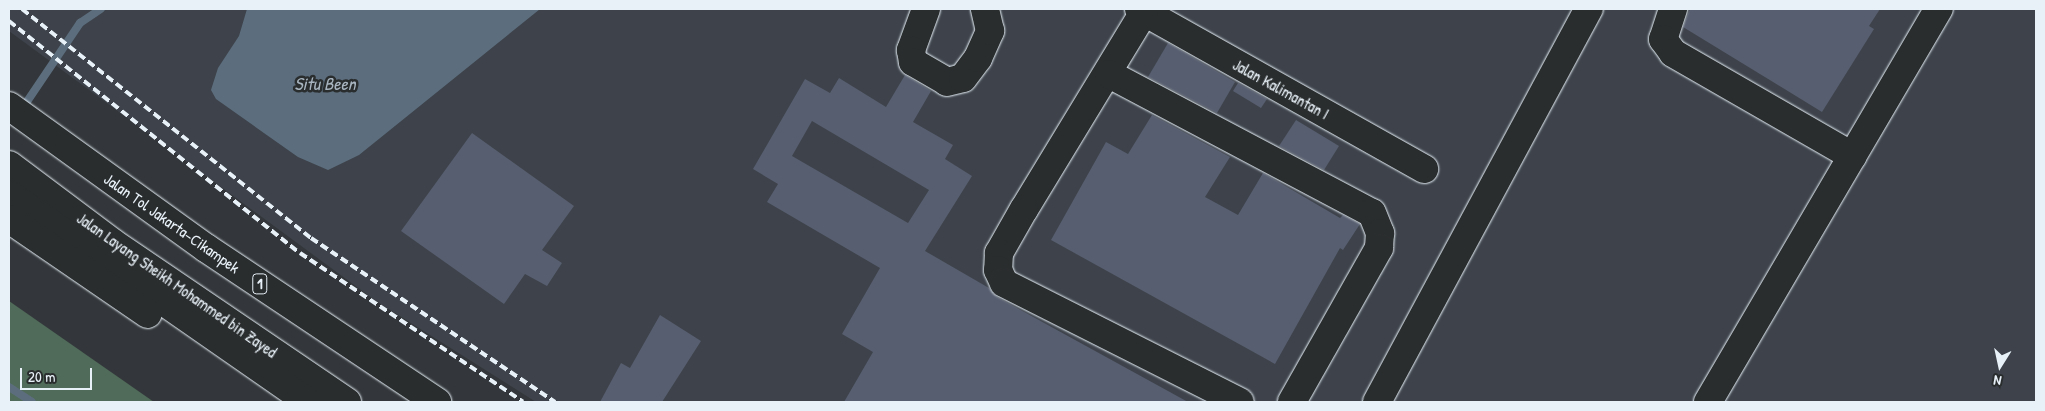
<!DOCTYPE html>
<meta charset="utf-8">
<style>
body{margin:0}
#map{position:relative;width:2045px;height:411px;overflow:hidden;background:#33373b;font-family:"Patrick Hand",sans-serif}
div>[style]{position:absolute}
.built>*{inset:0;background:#3e434b}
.green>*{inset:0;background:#506b59}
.water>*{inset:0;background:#5c6e7e}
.stream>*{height:8px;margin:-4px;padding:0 4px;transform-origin:4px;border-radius:4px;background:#5c6e7e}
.building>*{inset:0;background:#575e6f}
.roads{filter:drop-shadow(0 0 1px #e8f1f8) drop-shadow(0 0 1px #e8f1f8)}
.minor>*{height:28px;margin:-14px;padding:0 14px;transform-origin:14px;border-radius:14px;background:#2a2d2e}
.highway>*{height:28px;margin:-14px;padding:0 14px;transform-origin:14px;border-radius:14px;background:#2a2d2e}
.rail>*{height:4px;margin-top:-2px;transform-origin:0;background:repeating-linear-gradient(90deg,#e8f1f8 0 8px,transparent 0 12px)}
span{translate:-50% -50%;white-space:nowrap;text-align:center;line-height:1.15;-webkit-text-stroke:5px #2a2d2e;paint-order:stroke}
.shield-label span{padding:1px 4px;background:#2a2d2e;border:1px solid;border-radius:4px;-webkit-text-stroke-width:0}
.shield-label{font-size:15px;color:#e8f1f8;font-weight:700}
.street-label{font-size:16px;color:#e8f1f8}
.water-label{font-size:18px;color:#a9b6c1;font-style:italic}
.frame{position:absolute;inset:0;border:10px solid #e8f1f8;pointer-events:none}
.north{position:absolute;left:1975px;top:341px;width:50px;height:50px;-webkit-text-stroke:4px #2a2d2e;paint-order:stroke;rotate:190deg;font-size:14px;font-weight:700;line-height:20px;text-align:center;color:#e8f1f8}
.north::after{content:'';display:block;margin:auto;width:18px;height:22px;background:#e8f1f8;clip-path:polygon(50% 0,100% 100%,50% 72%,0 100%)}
.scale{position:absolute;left:20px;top:368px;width:72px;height:22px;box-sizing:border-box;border:2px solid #e8f1f8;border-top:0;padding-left:6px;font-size:15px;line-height:18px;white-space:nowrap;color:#e8f1f8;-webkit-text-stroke:4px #2a2d2e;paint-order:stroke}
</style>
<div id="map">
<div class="built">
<div style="clip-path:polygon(9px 9px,2036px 9px,2036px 402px,536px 402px,376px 301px,9px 31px)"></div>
</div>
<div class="green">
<div style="clip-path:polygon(9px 301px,154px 402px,9px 402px)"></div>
</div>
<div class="water">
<div style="clip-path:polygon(247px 9px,540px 9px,359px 155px,328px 170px,298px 157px,216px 99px,211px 90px,218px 68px,239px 36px)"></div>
</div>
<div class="stream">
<div style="left:22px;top:109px;width:104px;rotate:-56deg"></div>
<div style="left:80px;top:23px;width:25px;rotate:-34deg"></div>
<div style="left:9px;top:387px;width:27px;rotate:33deg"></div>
</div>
<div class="building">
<div style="clip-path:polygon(1690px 9px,1880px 9px,1869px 26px,1874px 29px,1822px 112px,1683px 27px)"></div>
<div style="clip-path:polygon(1168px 43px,1235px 82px,1217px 113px,1148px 77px)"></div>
<div style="clip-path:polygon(evenodd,905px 75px,931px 91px,913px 122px,953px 145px,945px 159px,972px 176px,925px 251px,989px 288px,997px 297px,1188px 402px,844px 402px,873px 352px,842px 334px,880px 268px,767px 202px,778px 184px,753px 169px,805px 79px,830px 93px,839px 78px,886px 107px,905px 75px,812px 121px,929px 190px,908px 223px,792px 156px,812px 121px)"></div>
<div style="clip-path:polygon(1238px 83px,1267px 99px,1261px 108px,1233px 91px)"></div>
<div style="clip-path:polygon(1152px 115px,1230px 157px,1205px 197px,1238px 215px,1263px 173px,1340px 218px,1343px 215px,1360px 224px,1343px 250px,1340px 248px,1275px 364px,1051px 240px,1106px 142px,1128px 154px)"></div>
<div style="clip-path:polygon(1296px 120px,1339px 146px,1324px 170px,1279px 146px)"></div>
<div style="clip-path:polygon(472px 133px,574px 206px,542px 250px,562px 263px,547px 286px,525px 274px,504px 304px,401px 231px)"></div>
<div style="clip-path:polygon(660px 315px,701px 341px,662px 402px,600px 402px,621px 363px,630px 368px)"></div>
</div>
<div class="roads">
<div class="minor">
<div style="left:926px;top:9px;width:44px;rotate:110.1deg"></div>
<div style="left:911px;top:50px;width:12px;rotate:81deg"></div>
<div style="left:913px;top:62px;width:39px;rotate:30deg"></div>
<div style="left:947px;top:82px;width:16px;rotate:-14deg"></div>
<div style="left:963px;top:78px;width:25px;rotate:-53deg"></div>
<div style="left:978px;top:58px;width:30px;rotate:-66deg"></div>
<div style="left:990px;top:31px;width:23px;rotate:-103deg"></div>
<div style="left:1139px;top:9px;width:327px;rotate:29.3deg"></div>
<div style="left:1673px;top:9px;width:32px;rotate:108deg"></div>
<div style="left:1663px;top:39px;width:17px;rotate:54deg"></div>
<div style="left:1673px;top:53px;width:207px;rotate:29.9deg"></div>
<div style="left:1144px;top:12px;width:231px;rotate:121.3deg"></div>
<div style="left:1024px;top:209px;width:51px;rotate:119.6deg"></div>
<div style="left:999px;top:253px;width:17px;rotate:93deg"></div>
<div style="left:998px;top:270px;width:14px;rotate:65deg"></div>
<div style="left:1004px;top:283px;width:264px;rotate:26.8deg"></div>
<div style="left:1109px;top:74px;width:297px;rotate:27.9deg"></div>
<div style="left:1372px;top:213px;width:22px;rotate:68deg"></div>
<div style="left:1380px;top:233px;width:15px;rotate:94deg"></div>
<div style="left:1379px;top:248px;width:177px;rotate:119.5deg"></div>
<div style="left:1377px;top:402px;width:447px;rotate:-61.7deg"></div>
<div style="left:1708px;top:402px;width:456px;rotate:-59.6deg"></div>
</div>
<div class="highway">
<div style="left:9px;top:106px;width:243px;rotate:35.8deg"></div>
<div style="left:206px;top:248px;width:278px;rotate:33.7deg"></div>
<div style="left:9px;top:165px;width:130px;rotate:36.9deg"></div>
<div style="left:113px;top:243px;width:283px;rotate:34.2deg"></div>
<div style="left:9px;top:194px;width:364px;rotate:34.8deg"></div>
<div style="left:9px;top:219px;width:168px;rotate:34.4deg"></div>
</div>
</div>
<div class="rail">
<div style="left:22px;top:9px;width:369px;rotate:38.4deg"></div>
<div style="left:311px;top:238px;width:294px;rotate:33.9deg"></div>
<div style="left:9px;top:21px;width:372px;rotate:38.6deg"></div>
<div style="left:300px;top:253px;width:268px;rotate:33.7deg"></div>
</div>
<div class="shield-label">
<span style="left:260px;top:284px">1</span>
</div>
<div class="street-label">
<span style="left:1281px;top:89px;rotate:29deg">Jalan Kalimantan I</span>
<span style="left:172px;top:223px;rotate:35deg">Jalan Tol Jakarta–Cikampek</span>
<span style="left:177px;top:285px;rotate:35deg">Jalan Layang Sheikh Mohammed bin Zayed</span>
</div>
<div class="water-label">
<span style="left:325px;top:84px">Situ Been</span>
</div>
<div class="frame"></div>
<div class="north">N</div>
<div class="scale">20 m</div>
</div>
